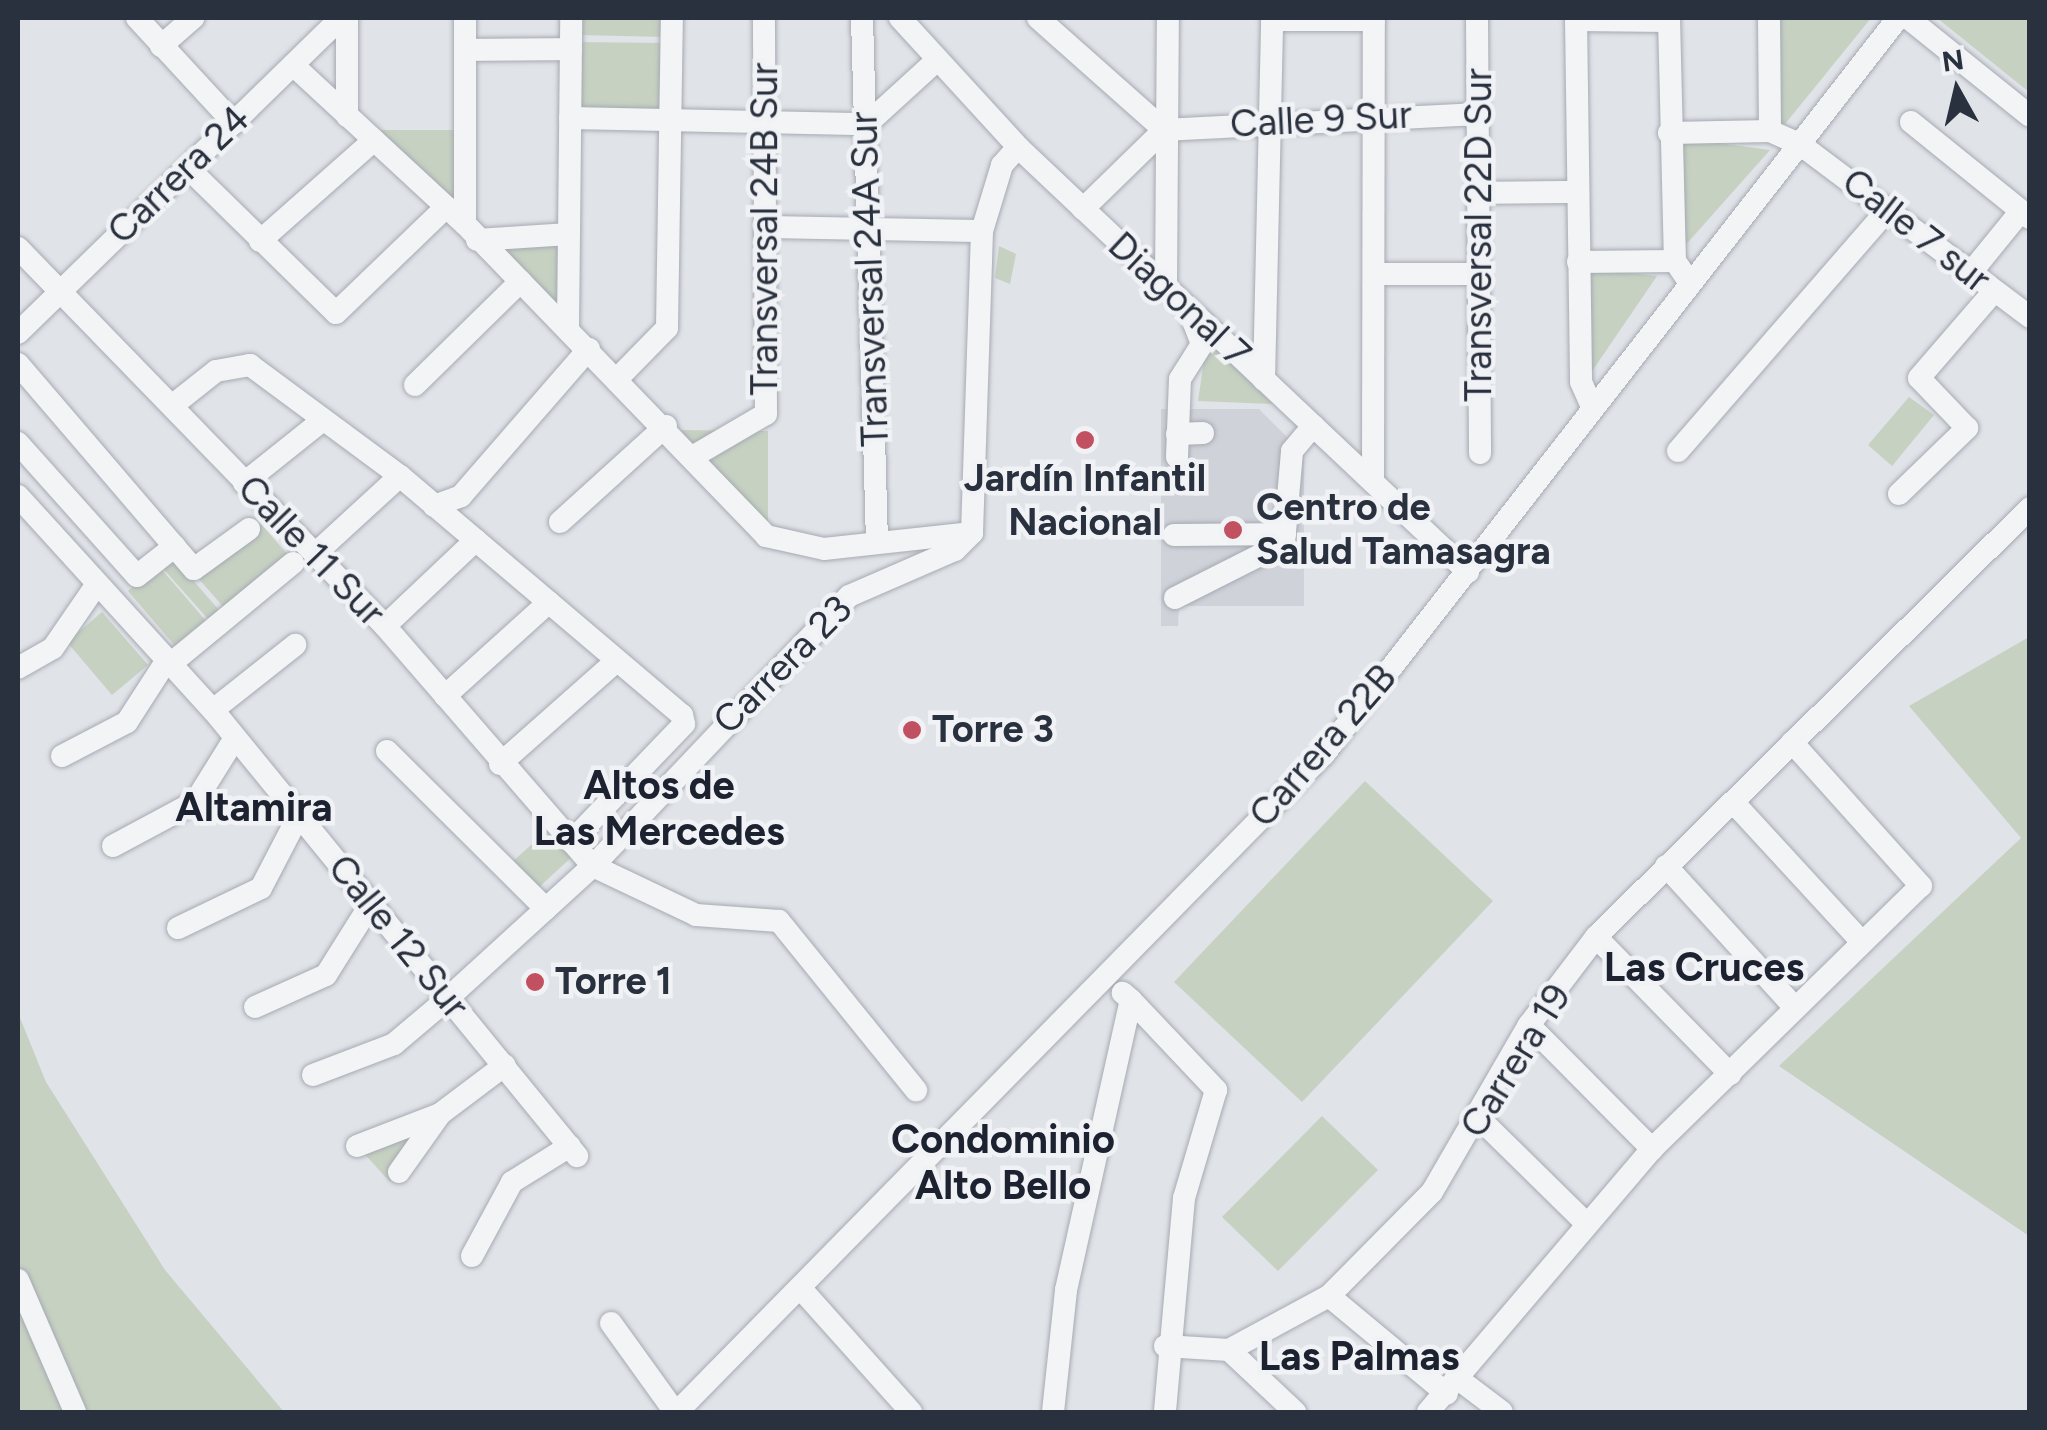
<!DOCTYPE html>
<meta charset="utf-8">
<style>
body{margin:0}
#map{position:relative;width:2047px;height:1430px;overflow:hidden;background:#e0e3e8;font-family:Figtree,sans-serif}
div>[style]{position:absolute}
.built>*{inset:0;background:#cfd2d9}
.green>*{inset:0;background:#c6d1c2}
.roads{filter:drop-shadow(0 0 2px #a6aab2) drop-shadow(0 0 2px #a6aab2)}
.minor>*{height:22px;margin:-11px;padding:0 11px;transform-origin:11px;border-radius:11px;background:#f3f4f6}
.dots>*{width:28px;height:28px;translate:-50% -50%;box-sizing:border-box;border:5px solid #f0f2f5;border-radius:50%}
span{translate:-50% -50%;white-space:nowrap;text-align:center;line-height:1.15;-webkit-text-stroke:9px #f0f2f5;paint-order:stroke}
.street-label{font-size:38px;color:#2a313e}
.poi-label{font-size:38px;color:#2a313e;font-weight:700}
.left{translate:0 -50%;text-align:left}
.neighbourhood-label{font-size:40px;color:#1c222f;font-weight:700}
.frame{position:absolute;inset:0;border:20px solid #2a313e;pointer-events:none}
.north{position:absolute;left:1907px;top:40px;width:100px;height:100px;-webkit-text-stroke:8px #f0f2f5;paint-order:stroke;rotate:352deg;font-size:28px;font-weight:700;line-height:40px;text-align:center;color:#2a313e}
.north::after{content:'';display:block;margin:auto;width:35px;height:45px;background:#2a313e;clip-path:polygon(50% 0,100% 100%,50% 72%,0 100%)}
</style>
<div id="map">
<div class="built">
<div style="clip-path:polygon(1161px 409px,1259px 409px,1304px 454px,1304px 606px,1179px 606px,1178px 626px,1161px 626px)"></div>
</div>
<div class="green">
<div style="clip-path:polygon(579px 18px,666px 18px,666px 37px,579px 35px)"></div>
<div style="clip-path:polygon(1778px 18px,1871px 18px,1781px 129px)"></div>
<div style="clip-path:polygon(1937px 18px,2029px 18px,2029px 92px)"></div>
<div style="clip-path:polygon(574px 42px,665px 43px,664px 110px,573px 110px)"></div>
<div style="clip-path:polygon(380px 130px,457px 130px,458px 211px)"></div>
<div style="clip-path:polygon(1681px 138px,1770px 150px,1682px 249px)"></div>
<div style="clip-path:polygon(562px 239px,559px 313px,485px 242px)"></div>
<div style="clip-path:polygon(999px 246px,1016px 254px,1010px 284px,995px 278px)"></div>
<div style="clip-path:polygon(1588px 268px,1657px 276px,1586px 380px)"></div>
<div style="clip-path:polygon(1207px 340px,1273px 404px,1198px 401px)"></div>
<div style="clip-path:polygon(1909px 397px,1934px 415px,1892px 466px,1868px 445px)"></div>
<div style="clip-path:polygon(675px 430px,768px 431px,768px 527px)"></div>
<div style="clip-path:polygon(261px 524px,289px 556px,226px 610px,198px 578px)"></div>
<div style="clip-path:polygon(170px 554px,219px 610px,208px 619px,159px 564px)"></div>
<div style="clip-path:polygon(158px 565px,206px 621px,176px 647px,128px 591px)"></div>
<div style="clip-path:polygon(102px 612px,148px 665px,112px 695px,67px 642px)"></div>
<div style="clip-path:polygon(2029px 637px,2029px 1236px,1779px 1066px,2021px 838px,1909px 706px)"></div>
<div style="clip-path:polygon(1365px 781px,1493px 901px,1302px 1102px,1174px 982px)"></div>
<div style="clip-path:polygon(551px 827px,576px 853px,536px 890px,511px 863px)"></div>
<div style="clip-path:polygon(18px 1013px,46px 1082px,165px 1270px,284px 1412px,18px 1412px)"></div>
<div style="clip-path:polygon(1322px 1116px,1378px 1170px,1278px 1271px,1222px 1217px)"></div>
<div style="clip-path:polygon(435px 1118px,390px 1182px,359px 1148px)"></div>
</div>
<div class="roads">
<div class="minor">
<div style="left:137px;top:18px;width:143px;rotate:47.3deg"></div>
<div style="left:862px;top:18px;width:523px;rotate:88.36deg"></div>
<div style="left:900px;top:18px;width:175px;rotate:47.5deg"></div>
<div style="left:1018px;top:147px;width:619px;rotate:43.36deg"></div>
<div style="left:1038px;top:18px;width:169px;rotate:41.6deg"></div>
<div style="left:1477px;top:18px;width:435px;rotate:89.6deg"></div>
<div style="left:1576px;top:18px;width:364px;rotate:89.2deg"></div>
<div style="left:1581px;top:382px;width:22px;rotate:66deg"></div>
<div style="left:1669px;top:18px;width:243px;rotate:88.6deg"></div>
<div style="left:1675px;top:261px;width:22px;rotate:56deg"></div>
<div style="left:1769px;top:18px;width:113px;rotate:89.5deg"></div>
<div style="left:1908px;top:18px;width:156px;rotate:38.8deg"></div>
<div style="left:1272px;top:20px;width:102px"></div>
<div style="left:1576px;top:20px;width:93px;rotate:0.6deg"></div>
<div style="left:161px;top:46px;width:43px;rotate:-41.2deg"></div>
<div style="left:466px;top:50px;width:105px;rotate:-0.5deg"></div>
<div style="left:293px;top:65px;width:234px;rotate:42.8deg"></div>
<div style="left:465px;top:224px;width:434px;rotate:46deg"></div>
<div style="left:766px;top:536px;width:59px;rotate:12.6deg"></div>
<div style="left:824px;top:549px;width:149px;rotate:-6.2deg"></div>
<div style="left:347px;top:116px;width:98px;rotate:-90deg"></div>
<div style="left:570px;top:118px;width:297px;rotate:1.2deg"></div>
<div style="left:1911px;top:122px;width:153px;rotate:38.9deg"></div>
<div style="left:867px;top:124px;width:93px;rotate:-42.4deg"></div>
<div style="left:1164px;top:130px;width:314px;rotate:-2.9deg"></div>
<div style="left:1669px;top:133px;width:101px;rotate:-1.1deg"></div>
<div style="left:1770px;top:131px;width:34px;rotate:24deg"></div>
<div style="left:1801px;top:145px;width:286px;rotate:36.9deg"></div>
<div style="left:188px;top:168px;width:207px;rotate:44.4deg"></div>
<div style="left:336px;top:313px;width:153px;rotate:-43.9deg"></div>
<div style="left:1479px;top:193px;width:98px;rotate:-0.6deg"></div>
<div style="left:1083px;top:209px;width:113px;rotate:-44.3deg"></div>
<div style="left:465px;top:224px;width:206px;rotate:-90deg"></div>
<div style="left:769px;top:227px;width:213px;rotate:1.1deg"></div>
<div style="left:477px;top:240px;width:92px;rotate:-3.7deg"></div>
<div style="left:260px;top:241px;width:152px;rotate:-41.5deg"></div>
<div style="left:18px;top:248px;width:527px;rotate:45.85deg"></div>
<div style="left:385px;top:626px;width:318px;rotate:49.1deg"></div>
<div style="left:593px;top:866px;width:114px;rotate:25.4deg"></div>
<div style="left:696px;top:915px;width:83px;rotate:4.1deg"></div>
<div style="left:779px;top:921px;width:218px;rotate:51deg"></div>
<div style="left:1578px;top:262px;width:97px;rotate:-0.6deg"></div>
<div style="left:1973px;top:270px;width:76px;rotate:-50.9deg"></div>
<div style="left:1377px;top:274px;width:102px"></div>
<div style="left:1166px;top:288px;width:270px;rotate:-89.6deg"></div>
<div style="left:568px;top:328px;width:310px;rotate:-89.4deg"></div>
<div style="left:18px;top:333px;width:451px;rotate:-44.3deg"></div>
<div style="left:18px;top:364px;width:270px;rotate:49.4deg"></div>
<div style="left:194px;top:569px;width:68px;rotate:-36deg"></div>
<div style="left:618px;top:378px;width:70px;rotate:-45.6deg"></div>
<div style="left:667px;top:328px;width:310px;rotate:-89.1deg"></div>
<div style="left:1264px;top:380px;width:362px;rotate:-88.7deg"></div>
<div style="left:415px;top:385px;width:148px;rotate:-44.5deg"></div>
<div style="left:173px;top:405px;width:55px;rotate:-38.3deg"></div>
<div style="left:216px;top:371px;width:35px;rotate:-10deg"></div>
<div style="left:250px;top:365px;width:187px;rotate:36.5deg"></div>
<div style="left:400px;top:476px;width:370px;rotate:40.3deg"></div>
<div style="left:682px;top:715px;width:9px;rotate:77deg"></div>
<div style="left:684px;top:724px;width:163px;rotate:133.8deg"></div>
<div style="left:1177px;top:434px;width:26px;rotate:-2deg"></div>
<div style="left:18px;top:443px;width:178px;rotate:48.2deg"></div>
<div style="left:137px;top:576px;width:48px;rotate:-38.3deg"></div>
<div style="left:1678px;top:451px;width:322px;rotate:-49deg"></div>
<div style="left:694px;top:456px;width:83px;rotate:-30.3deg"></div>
<div style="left:766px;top:414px;width:396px;rotate:-90.3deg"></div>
<div style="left:1177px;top:457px;width:78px;rotate:-87.8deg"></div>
<div style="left:1180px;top:379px;width:41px;rotate:-57.8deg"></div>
<div style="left:1202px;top:344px;width:30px;rotate:-111deg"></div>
<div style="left:1373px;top:482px;width:464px;rotate:-89.9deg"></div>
<div style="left:244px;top:483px;width:101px;rotate:-38.6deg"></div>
<div style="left:1899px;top:494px;width:95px;rotate:-44.1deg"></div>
<div style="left:1967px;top:428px;width:69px;rotate:-133.8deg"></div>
<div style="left:1919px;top:378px;width:115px;rotate:-49.2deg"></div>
<div style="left:18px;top:496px;width:290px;rotate:47.7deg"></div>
<div style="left:213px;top:710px;width:576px;rotate:50.78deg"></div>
<div style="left:434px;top:506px;width:29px;rotate:-20deg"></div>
<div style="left:461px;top:496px;width:195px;rotate:-49deg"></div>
<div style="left:560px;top:522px;width:143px;rotate:-42.2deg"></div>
<div style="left:972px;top:533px;width:302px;rotate:-88.1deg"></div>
<div style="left:982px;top:231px;width:69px;rotate:-73.1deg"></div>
<div style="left:1002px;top:165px;width:24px;rotate:-48deg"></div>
<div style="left:1174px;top:535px;width:111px;rotate:-0.5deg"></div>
<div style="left:316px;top:553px;width:114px;rotate:-42.5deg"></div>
<div style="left:1175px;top:598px;width:122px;rotate:-26.8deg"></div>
<div style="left:1284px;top:543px;width:92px;rotate:-85deg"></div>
<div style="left:1292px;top:451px;width:33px;rotate:-50deg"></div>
<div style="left:385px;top:626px;width:125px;rotate:-43.4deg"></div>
<div style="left:168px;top:666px;width:162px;rotate:-39.5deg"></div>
<div style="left:18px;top:668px;width:40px;rotate:-29.7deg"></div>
<div style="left:53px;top:648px;width:78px;rotate:-55.5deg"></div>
<div style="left:445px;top:696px;width:140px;rotate:-42.1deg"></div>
<div style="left:213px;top:710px;width:105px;rotate:-38.4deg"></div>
<div style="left:387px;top:751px;width:224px;rotate:44.8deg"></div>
<div style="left:62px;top:756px;width:73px;rotate:-27.6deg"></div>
<div style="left:127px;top:722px;width:70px;rotate:-57.2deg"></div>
<div style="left:500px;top:764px;width:152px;rotate:-41.5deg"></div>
<div style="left:1734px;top:803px;width:185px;rotate:47.4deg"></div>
<div style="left:113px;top:846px;width:93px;rotate:-28.2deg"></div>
<div style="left:195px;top:802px;width:75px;rotate:-58deg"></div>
<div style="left:1666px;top:866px;width:192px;rotate:47.7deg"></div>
<div style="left:178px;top:928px;width:92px;rotate:-25.7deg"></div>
<div style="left:261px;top:888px;width:80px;rotate:-62.5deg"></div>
<div style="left:1596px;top:937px;width:192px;rotate:45.6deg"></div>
<div style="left:1131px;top:1000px;width:124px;rotate:46.6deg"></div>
<div style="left:1216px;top:1090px;width:113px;rotate:106.5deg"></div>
<div style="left:1184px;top:1198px;width:215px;rotate:95.1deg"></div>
<div style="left:255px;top:1007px;width:78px;rotate:-24.3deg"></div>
<div style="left:326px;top:975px;width:86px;rotate:-57.8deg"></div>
<div style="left:1529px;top:1025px;width:175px;rotate:45.2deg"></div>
<div style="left:313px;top:1075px;width:87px;rotate:-20.9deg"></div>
<div style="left:394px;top:1044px;width:68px;rotate:-40.2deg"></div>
<div style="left:446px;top:1000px;width:199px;rotate:-42.4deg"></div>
<div style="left:593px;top:866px;width:372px;rotate:-46.5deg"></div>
<div style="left:849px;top:596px;width:116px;rotate:-23.5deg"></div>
<div style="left:955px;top:550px;width:24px;rotate:-45deg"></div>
<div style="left:1481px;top:1120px;width:148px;rotate:44.5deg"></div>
<div style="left:357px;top:1146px;width:89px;rotate:-21.1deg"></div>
<div style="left:440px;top:1114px;width:81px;rotate:-37deg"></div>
<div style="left:399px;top:1172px;width:71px;rotate:-54.7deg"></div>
<div style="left:472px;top:1256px;width:84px;rotate:-61.6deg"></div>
<div style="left:512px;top:1182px;width:68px;rotate:-31.8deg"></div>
<div style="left:18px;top:1280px;width:144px;rotate:66.6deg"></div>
<div style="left:803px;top:1291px;width:162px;rotate:48.2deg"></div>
<div style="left:1329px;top:1296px;width:153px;rotate:39.7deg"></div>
<div style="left:611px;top:1323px;width:110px;rotate:54.3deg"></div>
<div style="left:1165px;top:1346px;width:64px;rotate:3.6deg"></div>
<div style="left:1229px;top:1350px;width:114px;rotate:-28.4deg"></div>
<div style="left:1329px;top:1296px;width:146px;rotate:-45.3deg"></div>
<div style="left:1432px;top:1192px;width:193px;rotate:-59.9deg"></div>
<div style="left:1529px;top:1025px;width:111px;rotate:-52.7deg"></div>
<div style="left:1596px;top:937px;width:610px;rotate:-44.67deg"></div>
<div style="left:1229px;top:1350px;width:91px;rotate:43.2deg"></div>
<div style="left:1461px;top:1381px;width:51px;rotate:37.1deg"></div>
<div style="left:677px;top:1412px;width:923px;rotate:-45.48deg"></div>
<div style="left:1324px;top:754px;width:933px;rotate:-52.05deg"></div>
<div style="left:1053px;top:1412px;width:123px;rotate:-83.9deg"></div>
<div style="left:1066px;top:1290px;width:297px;rotate:-77.4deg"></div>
<div style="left:1131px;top:1000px;width:11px;rotate:-139deg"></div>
<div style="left:1428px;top:1412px;width:345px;rotate:-49.6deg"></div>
<div style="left:1652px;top:1149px;width:376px;rotate:-44.4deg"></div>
<div style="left:1921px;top:886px;width:193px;rotate:-131.9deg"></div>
</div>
</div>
<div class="dots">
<div style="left:1085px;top:440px;background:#c15161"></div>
<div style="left:1233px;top:530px;background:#c15161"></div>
<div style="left:912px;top:730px;background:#c15161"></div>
<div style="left:535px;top:982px;background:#c15161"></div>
</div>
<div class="street-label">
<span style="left:1321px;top:120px;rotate:-3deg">Calle 9 Sur</span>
<span style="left:179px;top:175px;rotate:-44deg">Carrera 24</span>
<span style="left:765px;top:229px;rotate:-90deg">Transversal 24B Sur</span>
<span style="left:1916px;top:231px;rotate:38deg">Calle 7 sur</span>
<span style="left:1479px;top:235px;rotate:-90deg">Transversal 22D Sur</span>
<span style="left:870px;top:279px;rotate:-92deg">Transversal 24A Sur</span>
<span style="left:1179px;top:300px;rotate:43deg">Diagonal 7</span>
<span style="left:311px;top:551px;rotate:46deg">Calle 11 Sur</span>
<span style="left:783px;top:665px;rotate:-45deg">Carrera 23</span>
<span style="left:1323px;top:746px;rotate:-49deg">Carrera 22B</span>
<span style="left:398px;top:937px;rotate:51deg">Calle 12 Sur</span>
<span style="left:1516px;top:1061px;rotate:-58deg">Carrera 19</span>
</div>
<div class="poi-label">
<span style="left:1085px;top:501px">Jardín Infantil<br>Nacional</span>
<span class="left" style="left:1256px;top:530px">Centro de<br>Salud Tamasagra</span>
<span class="left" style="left:932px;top:730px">Torre 3</span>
<span class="left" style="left:555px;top:982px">Torre 1</span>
</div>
<div class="neighbourhood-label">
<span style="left:659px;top:808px">Altos de<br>Las Mercedes</span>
<span style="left:254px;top:807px">Altamira</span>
<span style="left:1704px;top:967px">Las Cruces</span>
<span style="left:1003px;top:1162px">Condominio<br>Alto Bello</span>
<span style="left:1359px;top:1356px">Las Palmas</span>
</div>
<div class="frame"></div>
<div class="north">N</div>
</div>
